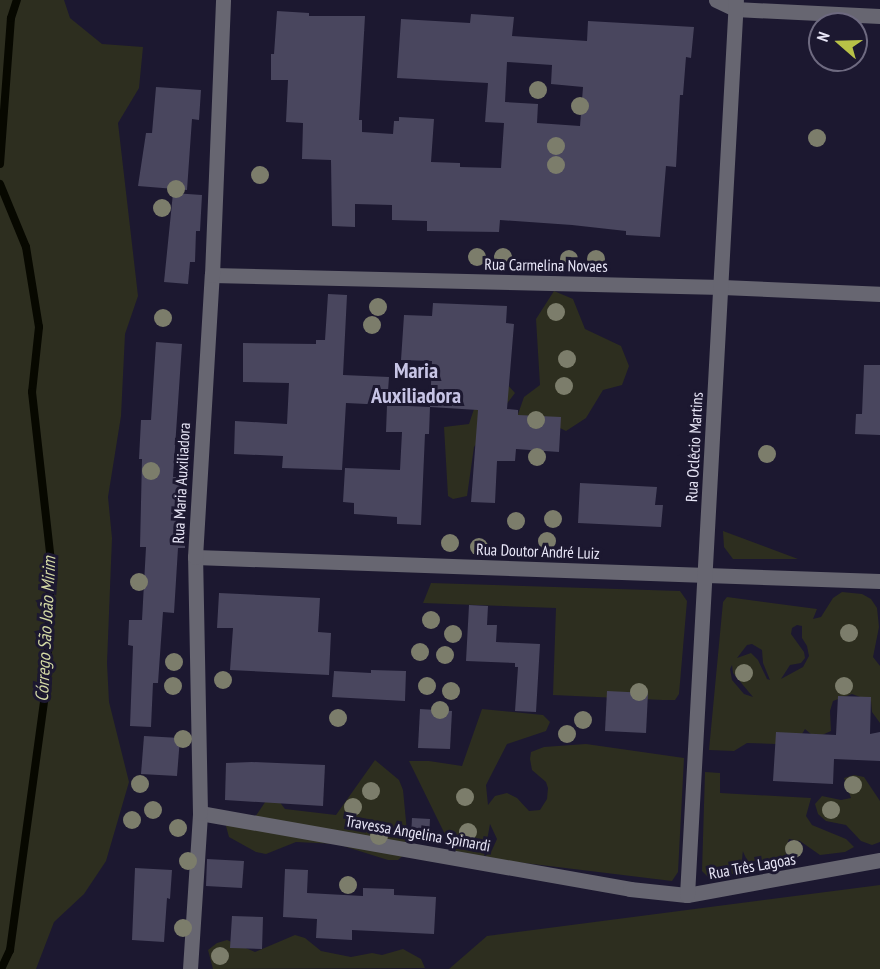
<!DOCTYPE html>
<meta charset="utf-8">
<style>
body{margin:0}
#map{position:relative;width:880px;height:969px;overflow:hidden;background:#1c1830;font-family:"PT Sans Narrow",sans-serif}
div>[style]{position:absolute}
.green>*{inset:0;background:#2d2e1f}
.stream>*{height:8px;margin:-4px;padding:0 4px;transform-origin:4px;border-radius:4px;background:#070800}
.building>*{inset:0;background:#49465e}
.street>*{height:15px;margin:-7.5px;padding:0 7.5px;transform-origin:7.5px;border-radius:7.5px;background:#676671}
.trees>*{width:18px;height:18px;margin:-9px;border-radius:50%;background:#7c7d6b}
span{translate:-50% -50%;white-space:nowrap;text-align:center;line-height:1.15;-webkit-text-stroke:6px #1c1830;paint-order:stroke}
.street-label{font-size:16px;color:#e8e6f7}
.water-label{font-size:18px;color:#d4daa5;font-style:italic}
.district-label{font-size:22px;color:#c7c4e5;font-weight:700}
.north{position:absolute;left:808px;top:12px;width:60px;height:60px;box-sizing:border-box;background:#1c1830;border:2px solid #6e6a80;border-radius:50%;rotate:290deg;font-size:16px;font-weight:700;line-height:24px;text-align:center;color:#e8e6f7}
.north::after{content:'';display:block;margin:auto;width:21px;height:27px;background:#b8c147;clip-path:polygon(50% 0,100% 100%,50% 72%,0 100%)}
</style>
<div id="map">
<div class="green">
<div style="clip-path:polygon(0 0,64px 0,70px 18px,102px 44px,143px 47px,139px 88px,118px 123px,138px 296px,125px 334px,121px 416px,108px 497px,112px 538px,107px 663px,109px 702px,129px 782px,106px 861px,84px 894px,54px 922px,36px 969px,0 969px)"></div>
<div style="clip-path:polygon(554px 291px,573px 299px,585px 329px,621px 346px,629px 366px,622px 385px,603px 390px,586px 418px,566px 431px,548px 422px,517px 417px,524px 397px,540px 385px,536px 319px)"></div>
<div style="clip-path:polygon(506px 383px,515px 393px,474px 447px,467px 496px,453px 499px,448px 496px,444px 427px,469px 424px,474px 409px)"></div>
<div style="clip-path:polygon(723px 531px,798px 559px,733px 559px,724px 547px)"></div>
<div style="clip-path:polygon(431px 583px,680px 591px,687px 601px,679px 694px,675px 700px,663px 700px,553px 695px,556px 608px,423px 603px)"></div>
<div style="clip-path:polygon(evenodd,842px 592px,862px 594px,871px 599px,877px 608px,879px 627px,873px 657px,880px 666px,880px 723px,872px 712px,871px 701px,852px 694px,833px 701px,830px 711px,831px 731px,822px 735px,812px 735px,805px 729px,802px 734px,776px 744px,747px 743px,734px 751px,709px 750px,723px 602px,727px 597px,817px 609px,813px 619px,821px 617px,833px 598px,842px 592px,797px 625px,802px 626px,802px 638px,807px 646px,809px 656px,803px 667px,781px 679px,790px 665px,801px 663px,805px 658px,804px 652px,791px 634px,792px 628px,797px 625px,842px 592px,752px 644px,762px 650px,763px 663px,770px 680px,767px 679px,758px 660px,751px 653px,737px 658px,747px 645px,752px 644px,842px 592px,732px 665px,733px 673px,753px 697px,744px 694px,732px 680px,730px 669px,732px 665px)"></div>
<div style="clip-path:polygon(evenodd,482px 709px,543px 715px,550px 722px,546px 731px,507px 744px,486px 785px,488px 805px,495px 796px,507px 793px,517px 798px,529px 811px,540px 810px,547px 799px,548px 788px,546px 782px,532px 770px,530px 759px,531px 752px,544px 747px,586px 744px,684px 758px,678px 872px,672px 881px,484px 858px,459px 863px,409px 761px,429px 761px,462px 766px,482px 709px,490px 824px,497px 839px,492px 850px,484px 857px,490px 824px)"></div>
<div style="clip-path:polygon(375px 760px,399px 780px,403px 790px,408px 842px,406px 853px,398px 860px,388px 860px,337px 844px,296px 842px,266px 854px,256px 852px,229px 837px,223px 815px,255px 817px,272px 792px,285px 809px,336px 815px)"></div>
<div style="clip-path:polygon(705px 772px,720px 773px,720px 793px,811px 798px,806px 816px,812px 825px,846px 839px,854px 847px,845px 852px,820px 855px,800px 841px,789px 839px,785px 850px,788px 861px,710px 879px,702px 871px)"></div>
<div style="clip-path:polygon(854px 775px,864px 777px,880px 801px,880px 842px,872px 845px,861px 841px,846px 825px,826px 821px,818px 814px,815px 804px,822px 796px,841px 800px,851px 798px,844px 778px)"></div>
<div style="clip-path:polygon(880px 885px,880px 969px,449px 969px,487px 936px)"></div>
<div style="clip-path:polygon(295px 935px,305px 938px,321px 951px,351px 957px,372px 953px,382px 955px,403px 949px,421px 959px,425px 968px,213px 969px,208px 950px,217px 943px,227px 940px,255px 952px)"></div>
</div>
<div class="stream">
<div style="left:0;top:164px;width:146px;rotate:-85.7deg"></div>
<div style="left:11px;top:18px;width:19px;rotate:-72deg"></div>
<div style="left:0;top:184px;width:68px;rotate:67.6deg"></div>
<div style="left:26px;top:247px;width:81px;rotate:80.8deg"></div>
<div style="left:39px;top:327px;width:65px;rotate:96.1deg"></div>
<div style="left:32px;top:392px;width:171px;rotate:83.6deg"></div>
<div style="left:51px;top:562px;width:118px;rotate:91.9deg"></div>
<div style="left:47px;top:680px;width:273px;rotate:97.8deg"></div>
<div style="left:10px;top:950px;width:21px;rotate:115deg"></div>
</div>
<div class="building">
<div style="clip-path:polygon(evenodd,277px 11px,309px 13px,309px 16px,365px 16px,359px 120px,362px 120px,362px 132px,393px 134px,394px 121px,399px 121px,399px 117px,434px 119px,431px 162px,460px 163px,460px 167px,501px 168px,504px 123px,485px 122px,488px 83px,397px 78px,401px 19px,470px 23px,471px 14px,514px 17px,512px 36px,587px 41px,588px 21px,694px 27px,691px 58px,686px 57px,683px 95px,680px 95px,676px 167px,666px 166px,660px 237px,626px 235px,626px 231px,572px 225px,500px 220px,499px 232px,427px 231px,427px 221px,392px 220px,392px 205px,355px 204px,355px 227px,332px 226px,331px 160px,302px 159px,303px 123px,286px 122px,288px 80px,271px 80px,271px 54px,274px 54px,277px 11px,507px 62px,552px 65px,551px 84px,583px 87px,580px 126px,537px 123px,538px 104px,505px 102px,507px 62px)"></div>
<div style="clip-path:polygon(156px 87px,201px 90px,199px 120px,192px 119px,187px 190px,138px 186px,146px 133px,152px 133px)"></div>
<div style="clip-path:polygon(173px 193px,202px 195px,200px 231px,196px 231px,195px 262px,190px 262px,188px 284px,164px 282px)"></div>
<div style="clip-path:polygon(328px 294px,347px 295px,343px 375px,389px 377px,387px 405px,346px 403px,342px 470px,282px 468px,283px 456px,234px 454px,235px 421px,287px 424px,289px 383px,243px 382px,243px 343px,316px 344px,316px 340px,325px 340px)"></div>
<div style="clip-path:polygon(433px 303px,507px 306px,506px 323px,514px 324px,507px 409px,518px 410px,518px 415px,561px 417px,559px 452px,516px 449px,515px 461px,497px 461px,495px 503px,471px 502px,478px 410px,430px 407px,432px 361px,401px 360px,404px 315px,432px 316px)"></div>
<div style="clip-path:polygon(156px 342px,182px 344px,173px 477px,185px 477px,185px 548px,178px 548px,174px 613px,163px 612px,158px 683px,153px 683px,151px 727px,130px 726px,133px 646px,128px 645px,129px 620px,142px 620px,146px 547px,140px 547px,142px 459px,139px 459px,141px 420px,151px 420px)"></div>
<div style="clip-path:polygon(864px 365px,880px 365px,880px 435px,855px 434px,856px 414px,862px 414px)"></div>
<div style="clip-path:polygon(387px 405px,430px 407px,429px 434px,425px 434px,421px 525px,397px 524px,397px 517px,354px 514px,354px 503px,343px 502px,345px 468px,400px 470px,402px 432px,386px 432px)"></div>
<div style="clip-path:polygon(580px 483px,657px 487px,655px 505px,663px 505px,661px 527px,578px 523px)"></div>
<div style="clip-path:polygon(219px 593px,320px 598px,318px 632px,331px 633px,329px 675px,230px 670px,233px 628px,217px 628px)"></div>
<div style="clip-path:polygon(469px 605px,488px 606px,487px 625px,497px 625px,496px 642px,540px 644px,536px 712px,515px 711px,518px 667px,515px 667px,515px 663px,466px 661px)"></div>
<div style="clip-path:polygon(371px 670px,406px 671px,405px 701px,332px 697px,334px 671px,371px 673px)"></div>
<div style="clip-path:polygon(607px 691px,648px 693px,646px 733px,605px 731px)"></div>
<div style="clip-path:polygon(838px 696px,871px 697px,870px 734px,880px 732px,880px 761px,834px 759px,833px 784px,773px 781px,776px 732px,836px 735px)"></div>
<div style="clip-path:polygon(420px 709px,452px 711px,450px 749px,418px 748px)"></div>
<div style="clip-path:polygon(144px 736px,180px 738px,177px 776px,141px 774px)"></div>
<div style="clip-path:polygon(252px 762px,325px 765px,323px 806px,225px 800px,226px 763px)"></div>
<div style="clip-path:polygon(412px 818px,430px 819px,429px 838px,411px 837px)"></div>
<div style="clip-path:polygon(207px 859px,244px 861px,242px 888px,206px 886px)"></div>
<div style="clip-path:polygon(135px 868px,172px 870px,170px 899px,167px 898px,164px 942px,132px 940px)"></div>
<div style="clip-path:polygon(285px 869px,308px 870px,307px 893px,363px 896px,363px 888px,394px 889px,394px 895px,436px 897px,434px 934px,352px 930px,352px 940px,316px 938px,317px 919px,283px 917px)"></div>
<div style="clip-path:polygon(232px 916px,263px 917px,262px 949px,230px 948px)"></div>
</div>
<div class="street">
<div style="left:716px;top:0;width:21px;rotate:25deg"></div>
<div style="left:735px;top:9px;width:145px;rotate:2.8deg"></div>
<div style="left:212px;top:275px;width:510px;rotate:1.35deg"></div>
<div style="left:722px;top:287px;width:158px;rotate:2.5deg"></div>
<div style="left:195px;top:557px;width:685px;rotate:2.01deg"></div>
<div style="left:200px;top:813px;width:437px;rotate:10deg"></div>
<div style="left:630px;top:889px;width:57px;rotate:6deg"></div>
<div style="left:687px;top:895px;width:196px;rotate:-10.3deg"></div>
<div style="left:687px;top:895px;width:896px;rotate:-86.87deg"></div>
<div style="left:190px;top:969px;width:156px;rotate:-86.3deg"></div>
<div style="left:200px;top:813px;width:256px;rotate:-91.1deg"></div>
<div style="left:195px;top:557px;width:283px;rotate:-86.6deg"></div>
<div style="left:212px;top:275px;width:275px;rotate:-87.7deg"></div>
</div>
<div class="trees">
<div style="left:538px;top:90px"></div>
<div style="left:580px;top:106px"></div>
<div style="left:817px;top:138px"></div>
<div style="left:556px;top:146px"></div>
<div style="left:556px;top:165px"></div>
<div style="left:260px;top:175px"></div>
<div style="left:176px;top:189px"></div>
<div style="left:162px;top:208px"></div>
<div style="left:477px;top:257px"></div>
<div style="left:503px;top:257px"></div>
<div style="left:569px;top:259px"></div>
<div style="left:596px;top:259px"></div>
<div style="left:378px;top:307px"></div>
<div style="left:556px;top:312px"></div>
<div style="left:163px;top:318px"></div>
<div style="left:372px;top:325px"></div>
<div style="left:567px;top:359px"></div>
<div style="left:564px;top:386px"></div>
<div style="left:536px;top:420px"></div>
<div style="left:767px;top:454px"></div>
<div style="left:537px;top:457px"></div>
<div style="left:151px;top:471px"></div>
<div style="left:553px;top:519px"></div>
<div style="left:516px;top:521px"></div>
<div style="left:547px;top:541px"></div>
<div style="left:450px;top:543px"></div>
<div style="left:479px;top:547px"></div>
<div style="left:139px;top:582px"></div>
<div style="left:431px;top:620px"></div>
<div style="left:849px;top:633px"></div>
<div style="left:453px;top:634px"></div>
<div style="left:420px;top:652px"></div>
<div style="left:445px;top:655px"></div>
<div style="left:174px;top:662px"></div>
<div style="left:744px;top:673px"></div>
<div style="left:223px;top:680px"></div>
<div style="left:173px;top:686px"></div>
<div style="left:427px;top:686px"></div>
<div style="left:844px;top:686px"></div>
<div style="left:451px;top:691px"></div>
<div style="left:639px;top:692px"></div>
<div style="left:440px;top:710px"></div>
<div style="left:338px;top:718px"></div>
<div style="left:583px;top:720px"></div>
<div style="left:567px;top:734px"></div>
<div style="left:183px;top:739px"></div>
<div style="left:140px;top:784px"></div>
<div style="left:853px;top:785px"></div>
<div style="left:371px;top:791px"></div>
<div style="left:465px;top:797px"></div>
<div style="left:353px;top:807px"></div>
<div style="left:153px;top:810px"></div>
<div style="left:831px;top:810px"></div>
<div style="left:132px;top:820px"></div>
<div style="left:178px;top:828px"></div>
<div style="left:468px;top:832px"></div>
<div style="left:379px;top:836px"></div>
<div style="left:794px;top:849px"></div>
<div style="left:188px;top:861px"></div>
<div style="left:348px;top:885px"></div>
<div style="left:183px;top:928px"></div>
<div style="left:220px;top:956px"></div>
</div>
<div class="street-label">
<span style="left:546px;top:265px;rotate:1deg">Rua Carmelina Novaes</span>
<span style="left:694px;top:447px;rotate:-87deg">Rua Oclêcio Martins</span>
<span style="left:181px;top:483px;rotate:-87deg">Rua Maria Auxiliadora</span>
<span style="left:538px;top:551px;rotate:2deg">Rua Doutor André Luiz</span>
<span style="left:418px;top:833px;rotate:10deg">Travessa Angelina Spinardi</span>
<span style="left:752px;top:866px;rotate:-10deg">Rua Três Lagoas</span>
</div>
<div class="water-label">
<span style="left:46px;top:629px;rotate:-87deg">Córrego São João Mirim</span>
</div>
<div class="district-label">
<span style="left:416px;top:383px">Maria<br>Auxiliadora</span>
</div>
<div class="north">N</div>
</div>
